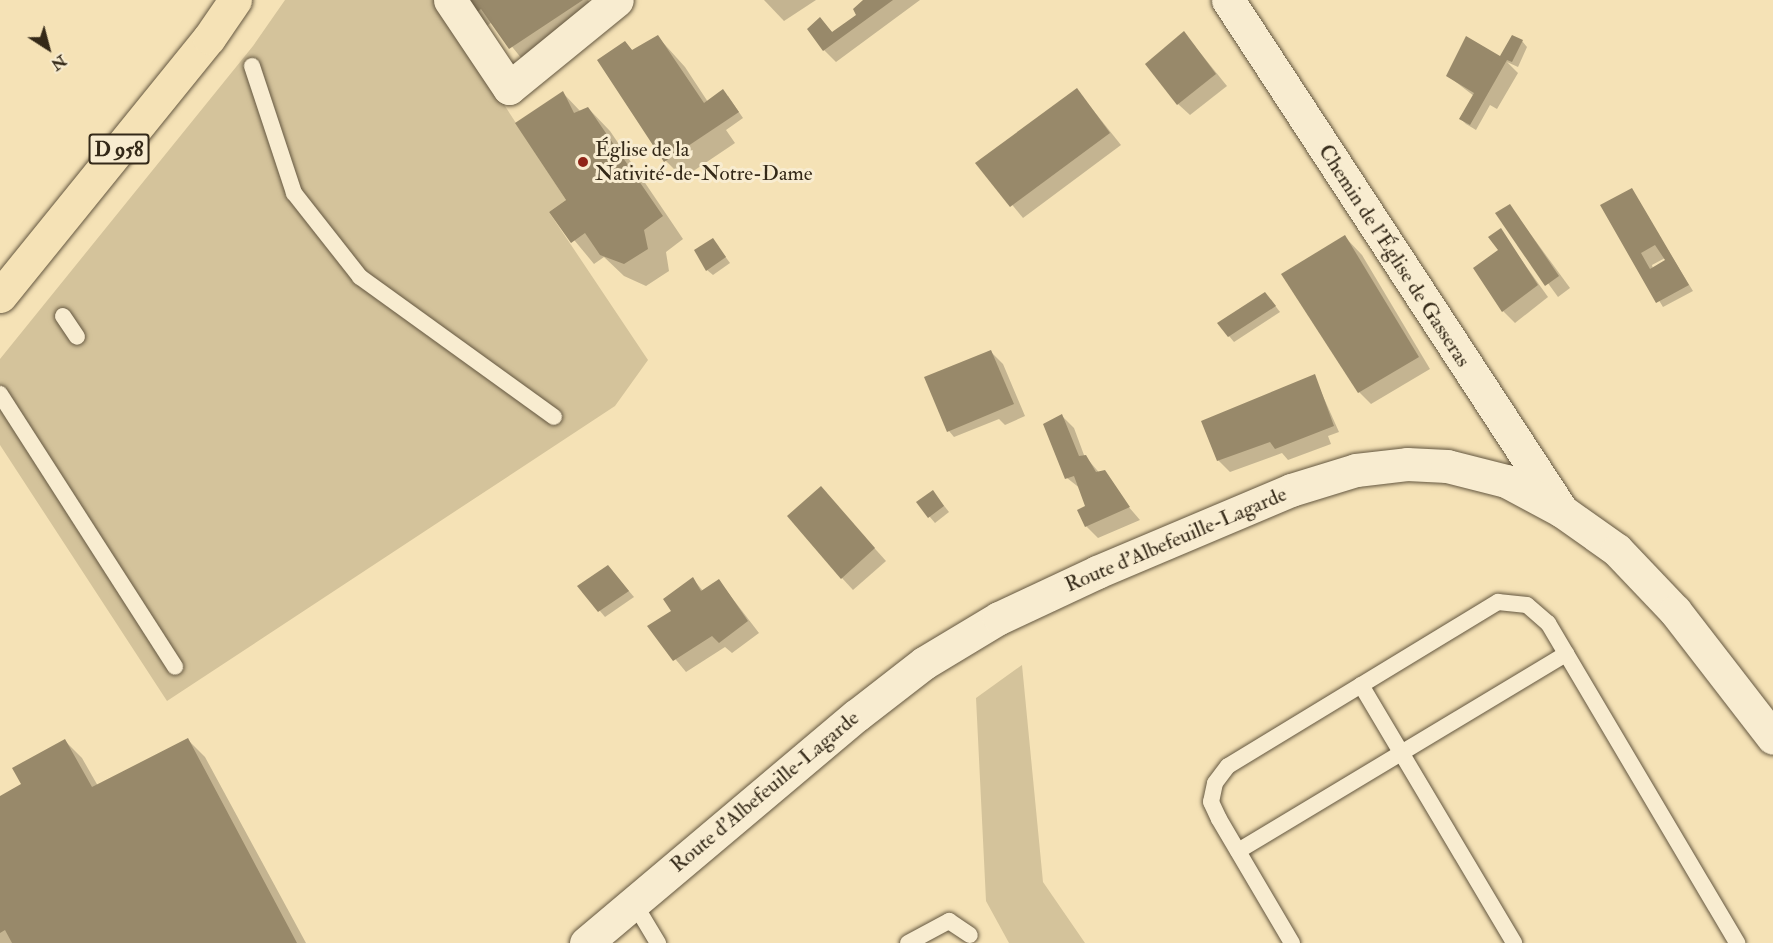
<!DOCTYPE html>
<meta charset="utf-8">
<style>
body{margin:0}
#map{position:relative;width:1773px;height:943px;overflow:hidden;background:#f5e2b6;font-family:"IM FELL Double Pica",serif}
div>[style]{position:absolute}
.green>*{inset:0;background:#d4c39b}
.shadow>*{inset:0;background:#0003}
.building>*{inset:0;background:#98896a}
.roads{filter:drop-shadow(0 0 2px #645740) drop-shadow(0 0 2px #645740)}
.lane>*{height:16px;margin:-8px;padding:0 8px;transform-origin:8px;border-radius:8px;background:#f8ecd0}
.street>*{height:33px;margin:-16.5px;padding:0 16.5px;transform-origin:16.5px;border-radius:16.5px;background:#f8ecd0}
.secondary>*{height:33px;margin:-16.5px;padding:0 16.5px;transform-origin:16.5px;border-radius:16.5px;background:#f8ecd0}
.primary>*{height:33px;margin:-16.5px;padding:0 16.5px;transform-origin:16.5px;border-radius:16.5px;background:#f5e2b6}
.dots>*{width:16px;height:16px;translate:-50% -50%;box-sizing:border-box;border:3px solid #f8ecd0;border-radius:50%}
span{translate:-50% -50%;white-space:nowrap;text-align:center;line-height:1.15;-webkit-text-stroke:6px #f8ecd0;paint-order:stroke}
.shield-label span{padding:2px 4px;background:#f8ecd0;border:2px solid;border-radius:4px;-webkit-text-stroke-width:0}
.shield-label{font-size:20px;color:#342918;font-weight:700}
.poi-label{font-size:21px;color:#342918}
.left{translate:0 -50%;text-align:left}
.street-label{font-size:21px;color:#342918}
.north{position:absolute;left:18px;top:18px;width:60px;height:60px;-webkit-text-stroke:4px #f8ecd0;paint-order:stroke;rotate:144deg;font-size:16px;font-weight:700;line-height:24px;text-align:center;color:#342918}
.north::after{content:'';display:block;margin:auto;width:21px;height:27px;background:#342918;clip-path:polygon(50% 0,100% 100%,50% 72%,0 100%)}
</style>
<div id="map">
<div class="green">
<div style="clip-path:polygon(285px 0,436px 0,566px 200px,549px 212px,648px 360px,615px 406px,167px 701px,0 445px,0 359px,253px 46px)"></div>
<div style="clip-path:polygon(1022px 665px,1043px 882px,1085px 943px,1009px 943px,986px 901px,976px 698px)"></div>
</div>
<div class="shadow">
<div style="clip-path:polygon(465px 0,588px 0,596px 11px,522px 59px,492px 22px,487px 26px)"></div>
<div style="clip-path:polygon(764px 0,816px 0,784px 21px)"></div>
<div style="clip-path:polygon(866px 0,920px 0,836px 62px,824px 50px,820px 19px,833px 33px,858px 15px)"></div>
<div style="clip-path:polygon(658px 37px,685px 67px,708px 102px,728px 96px,743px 118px,726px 130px,735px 143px,683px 178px,666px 161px,599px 61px,625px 42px,633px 51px)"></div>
<div style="clip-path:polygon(1189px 39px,1227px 86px,1190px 115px,1178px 104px)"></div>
<div style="clip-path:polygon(1522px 41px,1527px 47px,1518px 67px,1507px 62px,1518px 73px,1497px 109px,1490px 105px,1476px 130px,1466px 124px,1460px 118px,1474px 96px,1448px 76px,1501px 58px)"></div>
<div style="clip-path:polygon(1077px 90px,1121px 145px,1023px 218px,978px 163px)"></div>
<div style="clip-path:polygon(563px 93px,581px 112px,588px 108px,610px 131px,683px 239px,666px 252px,669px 271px,646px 286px,624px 276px,604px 257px,594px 264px,551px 212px,568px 200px)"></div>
<div style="clip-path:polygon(evenodd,1631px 190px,1693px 291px,1663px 307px,1602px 205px,1631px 190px,1665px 258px,1667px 261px,1653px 269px,1652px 265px,1665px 258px)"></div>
<div style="clip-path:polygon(1510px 206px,1570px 288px,1558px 297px,1498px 214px)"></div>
<div style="clip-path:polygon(1500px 230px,1548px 297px,1515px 323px,1503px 311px)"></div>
<div style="clip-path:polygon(1345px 237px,1362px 255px,1430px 369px,1371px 404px,1359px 392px)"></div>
<div style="clip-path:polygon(713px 240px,730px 263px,713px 275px,707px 270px)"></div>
<div style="clip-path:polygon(1270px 299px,1280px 312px,1234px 342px,1229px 336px)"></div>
<div style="clip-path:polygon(991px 352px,1003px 364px,1025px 416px,1005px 425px,999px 419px,954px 437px,949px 431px)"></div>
<div style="clip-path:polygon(1314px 376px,1339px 432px,1328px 436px,1331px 444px,1288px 460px,1282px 453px,1230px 472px,1218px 460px,1203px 421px)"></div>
<div style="clip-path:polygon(1062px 416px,1074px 428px,1084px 455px,1140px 520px,1098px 538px,1086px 526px,1087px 507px,1081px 489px,1067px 478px)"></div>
<div style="clip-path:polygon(938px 498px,949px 512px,935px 523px,918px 503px)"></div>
<div style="clip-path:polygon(843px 513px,886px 561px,853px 590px,842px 578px)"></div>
<div style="clip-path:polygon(613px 572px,634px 597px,605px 617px,579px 586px)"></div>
<div style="clip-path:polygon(693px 579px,703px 591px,719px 581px,759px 633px,732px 653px,725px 647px,686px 672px,649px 627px,673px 611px)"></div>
<div style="clip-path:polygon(187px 739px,205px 757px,306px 943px,0 943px,0 797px,23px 785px,65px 741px,82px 758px,98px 786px)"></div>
</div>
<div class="building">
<div style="clip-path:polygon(463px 0,583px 0,509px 49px,481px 9px,474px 15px)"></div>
<div style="clip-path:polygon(863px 0,893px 0,823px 51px,807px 29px,820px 17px,832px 32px,856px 15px,853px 9px)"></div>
<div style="clip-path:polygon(1184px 31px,1216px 74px,1177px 105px,1145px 64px)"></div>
<div style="clip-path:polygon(658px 35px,704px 103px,723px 89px,739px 112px,664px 162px,597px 60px,625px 41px,632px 50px)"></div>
<div style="clip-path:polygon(1512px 35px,1523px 40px,1512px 62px,1507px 60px,1470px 125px,1459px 119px,1474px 93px,1446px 76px,1466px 36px,1500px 56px)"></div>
<div style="clip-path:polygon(1077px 88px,1110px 133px,1010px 207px,975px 163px)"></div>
<div style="clip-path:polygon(563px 91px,574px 113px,588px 107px,663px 216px,644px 230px,648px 249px,624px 264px,600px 255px,585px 233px,571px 243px,549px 212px,566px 200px,515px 123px)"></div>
<div style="clip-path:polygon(evenodd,1632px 188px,1689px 285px,1656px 303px,1600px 205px,1632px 188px,1655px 245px,1665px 260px,1650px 269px,1641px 253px,1655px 245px)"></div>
<div style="clip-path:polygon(1510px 204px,1559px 276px,1545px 286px,1495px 213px)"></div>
<div style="clip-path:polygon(1501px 228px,1538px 285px,1502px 312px,1473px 268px,1498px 250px,1488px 237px)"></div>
<div style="clip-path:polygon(1345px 235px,1419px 357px,1358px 393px,1281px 274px)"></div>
<div style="clip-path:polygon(713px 238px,726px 257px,706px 271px,694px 250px)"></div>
<div style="clip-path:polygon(1265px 292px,1276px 306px,1228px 337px,1217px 323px)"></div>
<div style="clip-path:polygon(991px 350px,1014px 404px,947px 432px,924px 377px)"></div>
<div style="clip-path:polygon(1315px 374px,1334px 426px,1275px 449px,1270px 442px,1217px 461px,1201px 421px)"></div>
<div style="clip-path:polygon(1062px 414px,1079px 456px,1086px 455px,1096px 472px,1105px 470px,1130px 507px,1085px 527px,1077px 510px,1085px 506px,1074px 476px,1065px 479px,1043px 424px)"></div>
<div style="clip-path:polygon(821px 486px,875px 548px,841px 579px,787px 516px)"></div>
<div style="clip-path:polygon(933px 490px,944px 506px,928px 518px,916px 502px)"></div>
<div style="clip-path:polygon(608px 565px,629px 591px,598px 612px,577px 586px)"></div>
<div style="clip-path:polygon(693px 577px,701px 591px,719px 579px,748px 621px,719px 643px,712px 636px,673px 661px,647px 626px,671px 611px,663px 599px)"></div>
<div style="clip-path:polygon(188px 738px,297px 943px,12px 943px,5px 930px,0 933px,0 796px,21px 784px,12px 768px,65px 739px,92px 787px)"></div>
</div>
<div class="roads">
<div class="lane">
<div style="left:252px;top:66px;width:134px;rotate:71.7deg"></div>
<div style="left:294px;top:193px;width:107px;rotate:51.8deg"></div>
<div style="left:360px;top:277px;width:239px;rotate:35.8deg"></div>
<div style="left:63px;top:316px;width:25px;rotate:56deg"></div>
<div style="left:0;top:394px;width:324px;rotate:57.3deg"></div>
<div style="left:1361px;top:685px;width:300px;rotate:59.3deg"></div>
<div style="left:1238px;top:851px;width:383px;rotate:-31deg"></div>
<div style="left:634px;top:903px;width:47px;rotate:59deg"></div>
<div style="left:908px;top:943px;width:47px;rotate:-28.2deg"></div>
<div style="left:949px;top:921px;width:25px;rotate:34deg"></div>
<div style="left:1292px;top:943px;width:144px;rotate:-120.5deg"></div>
<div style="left:1219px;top:819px;width:19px;rotate:-115deg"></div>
<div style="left:1211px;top:802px;width:19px;rotate:-78deg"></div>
<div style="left:1215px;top:783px;width:21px;rotate:-53deg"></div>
<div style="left:1228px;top:766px;width:316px;rotate:-31.3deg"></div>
<div style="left:1498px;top:602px;width:29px;rotate:6deg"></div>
<div style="left:1527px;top:605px;width:28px;rotate:41deg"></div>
<div style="left:1548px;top:623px;width:372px;rotate:59.4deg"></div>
</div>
<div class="street">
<div style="left:450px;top:0;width:106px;rotate:56.2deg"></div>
<div style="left:509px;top:88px;width:139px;rotate:-39.2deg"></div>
<div style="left:1228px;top:0;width:610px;rotate:56.83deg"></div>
</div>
<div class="secondary">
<div style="left:586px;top:943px;width:354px;rotate:-40.1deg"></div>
<div style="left:857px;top:715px;width:85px;rotate:-37.8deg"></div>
<div style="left:924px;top:663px;width:87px;rotate:-31deg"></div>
<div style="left:999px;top:618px;width:108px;rotate:-25.1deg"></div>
<div style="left:1097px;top:572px;width:211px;rotate:-22.9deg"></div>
<div style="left:1291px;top:490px;width:68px;rotate:-17.1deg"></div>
<div style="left:1356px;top:470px;width:51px;rotate:-6.7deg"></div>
<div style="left:1407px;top:464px;width:40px;rotate:2.9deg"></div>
<div style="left:1447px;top:466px;width:61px;rotate:14.3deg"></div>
<div style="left:1506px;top:481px;width:64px;rotate:28.2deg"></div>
<div style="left:1562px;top:511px;width:67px;rotate:35.3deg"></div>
<div style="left:1617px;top:550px;width:84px;rotate:46.4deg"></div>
<div style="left:1675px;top:611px;width:160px;rotate:52.3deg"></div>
</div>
<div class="primary">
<div style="left:0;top:296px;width:332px;rotate:-51deg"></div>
<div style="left:209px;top:38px;width:46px;rotate:-55.6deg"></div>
</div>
</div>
<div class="dots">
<div style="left:583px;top:162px;background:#8f2418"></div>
</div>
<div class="shield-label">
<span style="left:119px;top:149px">D 958</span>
</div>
<div class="poi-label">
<span class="left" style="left:595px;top:162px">Église de la<br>Nativité-de-Notre-Dame</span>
</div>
<div class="street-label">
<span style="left:1394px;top:256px;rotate:57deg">Chemin de l'Église de Gasseras</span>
<span style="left:1176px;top:540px;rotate:-23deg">Route d'Albefeuille-Lagarde</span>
<span style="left:765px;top:792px;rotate:-40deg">Route d'Albefeuille-Lagarde</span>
</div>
<div class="north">N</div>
</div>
